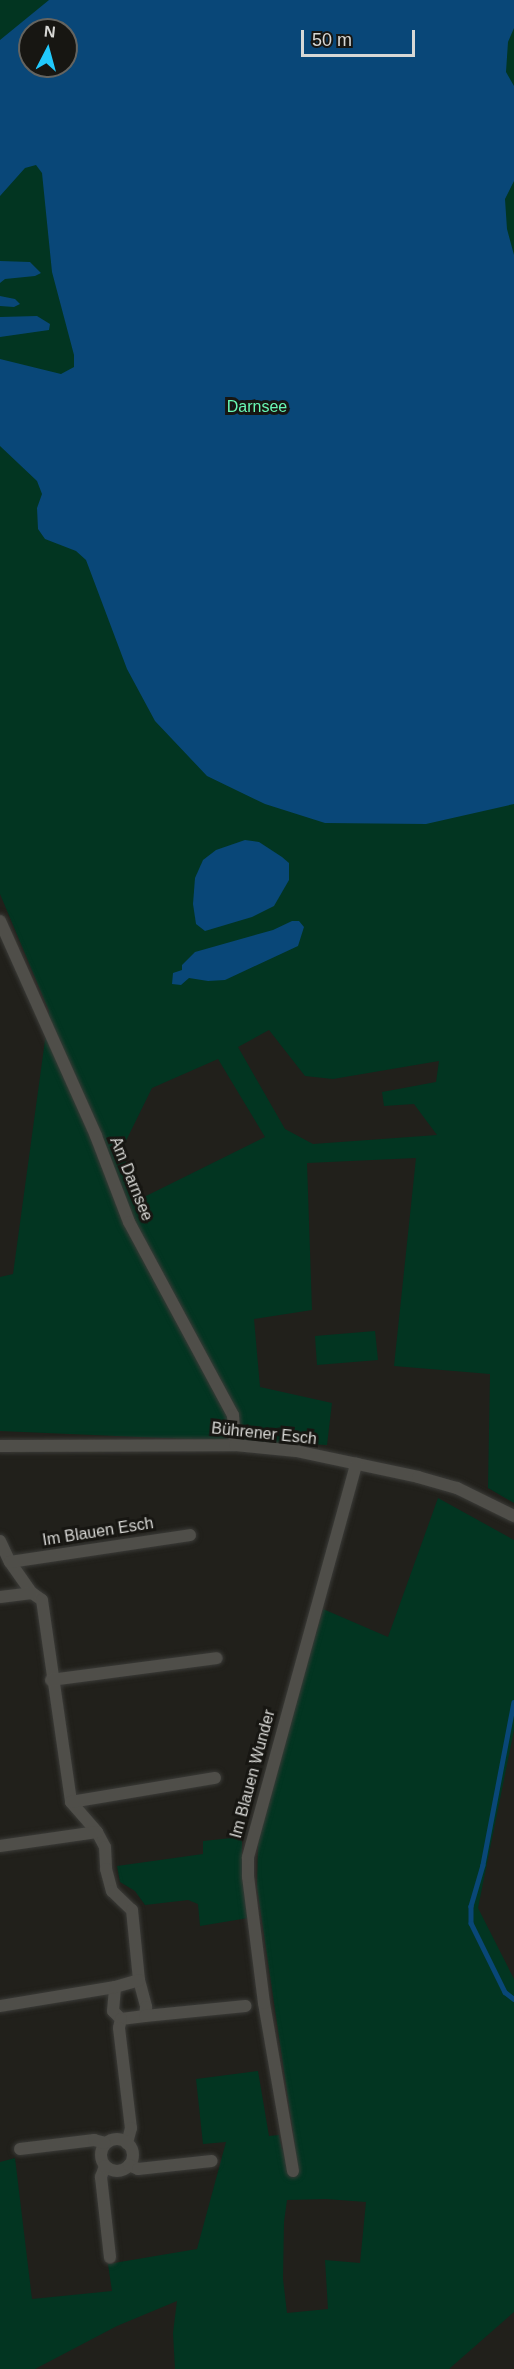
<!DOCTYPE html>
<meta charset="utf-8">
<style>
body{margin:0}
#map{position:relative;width:514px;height:2369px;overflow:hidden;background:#21201b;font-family:Arial,sans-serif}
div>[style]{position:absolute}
.green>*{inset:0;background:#023521}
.water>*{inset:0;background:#094778}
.stream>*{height:4.5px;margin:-2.25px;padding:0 2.25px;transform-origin:2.25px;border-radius:2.25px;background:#094778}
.roads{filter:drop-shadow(0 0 2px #3b3b38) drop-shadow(0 0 2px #3b3b38)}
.street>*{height:12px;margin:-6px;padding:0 6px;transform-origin:6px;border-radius:6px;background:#4f4e49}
.street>.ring{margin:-6px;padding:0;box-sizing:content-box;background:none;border:12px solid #4f4e49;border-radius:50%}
span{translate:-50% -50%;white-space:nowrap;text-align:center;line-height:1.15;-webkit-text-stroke:6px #171612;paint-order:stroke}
.park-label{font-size:16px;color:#69f9b6}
.street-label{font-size:16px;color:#d8d8d5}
.north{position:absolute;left:18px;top:18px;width:60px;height:60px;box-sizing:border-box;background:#171612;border:2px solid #646460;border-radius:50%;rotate:6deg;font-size:16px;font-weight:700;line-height:24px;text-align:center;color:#d8d8d5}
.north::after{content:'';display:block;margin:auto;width:21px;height:27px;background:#21c9fd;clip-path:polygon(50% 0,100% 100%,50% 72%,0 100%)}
.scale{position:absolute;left:301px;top:30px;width:114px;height:27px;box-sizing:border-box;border:3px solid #d8d8d5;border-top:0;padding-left:8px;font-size:18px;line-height:21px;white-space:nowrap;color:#d8d8d5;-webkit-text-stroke:4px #171612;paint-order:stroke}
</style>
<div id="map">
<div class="green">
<div style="clip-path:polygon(evenodd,0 0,514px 0,514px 1503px,488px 1488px,490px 1374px,394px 1366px,416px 1158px,307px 1163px,312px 1310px,254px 1319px,260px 1387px,332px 1403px,327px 1445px,0 1431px,0 1277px,13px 1274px,49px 1011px,0 894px,0 0,30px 30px,66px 30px,66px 66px,30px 66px,30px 30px,0 0,269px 1030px,305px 1076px,333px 1079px,439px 1061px,436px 1082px,382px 1092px,384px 1106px,414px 1104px,437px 1135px,313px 1144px,285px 1129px,238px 1047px,269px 1030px,0 0,218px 1059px,265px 1137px,142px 1198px,121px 1151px,152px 1088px,218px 1059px)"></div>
<div style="clip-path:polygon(375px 1331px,378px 1360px,317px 1365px,315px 1336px)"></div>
<div style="clip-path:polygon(evenodd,438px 1498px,514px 1540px,514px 1730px,478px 1908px,514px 1979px,514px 2312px,449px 2369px,175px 2369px,173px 2333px,177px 2301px,117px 2326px,35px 2369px,0 2369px,0 2162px,15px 2158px,32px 2299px,112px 2291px,108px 2264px,197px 2249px,226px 2142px,203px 2144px,196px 2079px,258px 2071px,269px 2136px,279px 2135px,282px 2149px,295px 2146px,257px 1887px,258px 1845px,261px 1824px,323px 1609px,388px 1637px,438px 1498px,326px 2199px,366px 2202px,360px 2263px,325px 2260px,328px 2309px,287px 2313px,283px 2279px,284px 2222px,287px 2200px,326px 2199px)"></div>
<div style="clip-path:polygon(242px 1837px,242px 1865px,248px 1918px,200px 1926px,198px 1904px,188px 1900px,145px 1905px,135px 1891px,120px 1882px,117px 1866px,203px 1854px,203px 1841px)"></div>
</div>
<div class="water">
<div style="clip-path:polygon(evenodd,49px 0,514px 0,514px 28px,508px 42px,506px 72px,514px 86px,514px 181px,505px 199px,507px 229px,514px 255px,514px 804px,426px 824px,325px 823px,265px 804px,207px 776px,155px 721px,127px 669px,86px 560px,76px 551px,45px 539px,38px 529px,37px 508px,42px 494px,37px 481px,0 446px,0 359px,61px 374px,74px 367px,74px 355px,52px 272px,42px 173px,36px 165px,25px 168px,0 196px,0 40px,49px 0,30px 30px,66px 30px,66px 66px,30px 66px,30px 30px)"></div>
<div style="clip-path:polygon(0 261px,30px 262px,41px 273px,35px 276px,5px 279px,0 283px)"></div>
<div style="clip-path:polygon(0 296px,15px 299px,20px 304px,14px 307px,0 306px)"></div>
<div style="clip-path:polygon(37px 316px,50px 324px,49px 330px,0 337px,0 317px)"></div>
<div style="clip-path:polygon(245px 840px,259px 842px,282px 857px,289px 863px,289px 880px,274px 906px,252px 917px,205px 931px,196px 924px,193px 904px,195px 878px,203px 860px,216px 850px)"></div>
<div style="clip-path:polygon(292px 921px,299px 921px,304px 927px,298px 946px,225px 980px,208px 981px,189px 978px,181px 985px,172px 984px,173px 973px,182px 970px,182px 965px,195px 952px,273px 930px)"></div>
</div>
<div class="stream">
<div style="left:514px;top:1702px;width:166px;rotate:100.8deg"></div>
<div style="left:483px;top:1865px;width:43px;rotate:106.3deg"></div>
<div style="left:471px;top:1906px;width:17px;rotate:90deg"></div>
<div style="left:471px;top:1923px;width:77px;rotate:63.8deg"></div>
<div style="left:505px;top:1992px;width:11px;rotate:38deg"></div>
</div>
<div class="roads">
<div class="street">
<div style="left:0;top:921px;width:235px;rotate:65.9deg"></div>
<div style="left:96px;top:1136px;width:92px;rotate:69deg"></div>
<div style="left:129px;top:1222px;width:219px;rotate:61.7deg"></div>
<div style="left:233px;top:1415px;width:30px;rotate:86deg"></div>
<div style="left:0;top:1446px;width:235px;rotate:-0.2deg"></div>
<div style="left:235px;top:1445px;width:61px;rotate:5.6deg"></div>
<div style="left:296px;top:1451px;width:125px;rotate:12deg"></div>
<div style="left:418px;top:1477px;width:41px;rotate:15.8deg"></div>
<div style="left:457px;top:1488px;width:64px;rotate:26.2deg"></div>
<div style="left:0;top:1541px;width:23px;rotate:65deg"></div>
<div style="left:10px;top:1562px;width:38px;rotate:55deg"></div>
<div style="left:32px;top:1593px;width:12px;rotate:35deg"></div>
<div style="left:42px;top:1600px;width:204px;rotate:81.8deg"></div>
<div style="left:71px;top:1802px;width:40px;rotate:49deg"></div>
<div style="left:97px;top:1832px;width:17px;rotate:62deg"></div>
<div style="left:105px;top:1847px;width:22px;rotate:87deg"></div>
<div style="left:106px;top:1869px;width:23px;rotate:75deg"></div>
<div style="left:112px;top:1891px;width:28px;rotate:44deg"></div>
<div style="left:132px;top:1910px;width:70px;rotate:84.3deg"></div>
<div style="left:139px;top:1980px;width:28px;rotate:75deg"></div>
<div style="left:146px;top:2007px;width:9px;rotate:96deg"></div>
<div style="left:145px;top:2016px;width:24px;rotate:173deg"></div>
<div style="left:121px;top:2019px;width:11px;rotate:-135deg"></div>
<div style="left:113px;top:2011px;width:24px;rotate:-85deg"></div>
<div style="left:115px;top:1987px;width:117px;rotate:170.6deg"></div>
<div style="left:10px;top:1562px;width:182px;rotate:-8.5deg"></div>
<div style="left:0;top:1597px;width:32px;rotate:-7deg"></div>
<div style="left:51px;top:1680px;width:167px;rotate:-7.5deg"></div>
<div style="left:71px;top:1802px;width:146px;rotate:-9.5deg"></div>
<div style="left:0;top:1846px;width:98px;rotate:-8.2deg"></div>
<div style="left:115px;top:1987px;width:25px;rotate:-16deg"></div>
<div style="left:145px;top:2016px;width:101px;rotate:-5.7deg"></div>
<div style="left:121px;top:2019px;width:9px;rotate:103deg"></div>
<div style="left:119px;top:2028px;width:101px;rotate:83.2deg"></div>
<div style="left:131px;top:2128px;width:16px;rotate:105deg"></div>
<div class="ring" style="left:101px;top:2139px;width:20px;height:20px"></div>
<div style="left:20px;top:2149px;width:75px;rotate:-6.9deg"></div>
<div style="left:94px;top:2140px;width:11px;rotate:15deg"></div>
<div style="left:129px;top:2165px;width:10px;rotate:24deg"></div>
<div style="left:138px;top:2169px;width:74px;rotate:-6.2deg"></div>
<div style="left:105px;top:2166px;width:12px;rotate:110deg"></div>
<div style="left:101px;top:2177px;width:81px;rotate:83.6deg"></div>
<div style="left:293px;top:2171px;width:170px;rotate:-99.8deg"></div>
<div style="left:264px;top:2003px;width:127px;rotate:-97.2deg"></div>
<div style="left:248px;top:1877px;width:20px;rotate:-90deg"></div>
<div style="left:248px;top:1857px;width:408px;rotate:-74.6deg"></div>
</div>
</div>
<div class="park-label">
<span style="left:257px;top:407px">Darnsee</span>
</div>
<div class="street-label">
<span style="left:131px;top:1179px;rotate:68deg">Am Darnsee</span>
<span style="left:264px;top:1434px;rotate:6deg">Bührener Esch</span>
<span style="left:98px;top:1532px;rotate:-9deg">Im Blauen Esch</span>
<span style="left:253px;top:1774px;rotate:-75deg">Im Blauen Wunder</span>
</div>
<div class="north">N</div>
<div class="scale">50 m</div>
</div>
